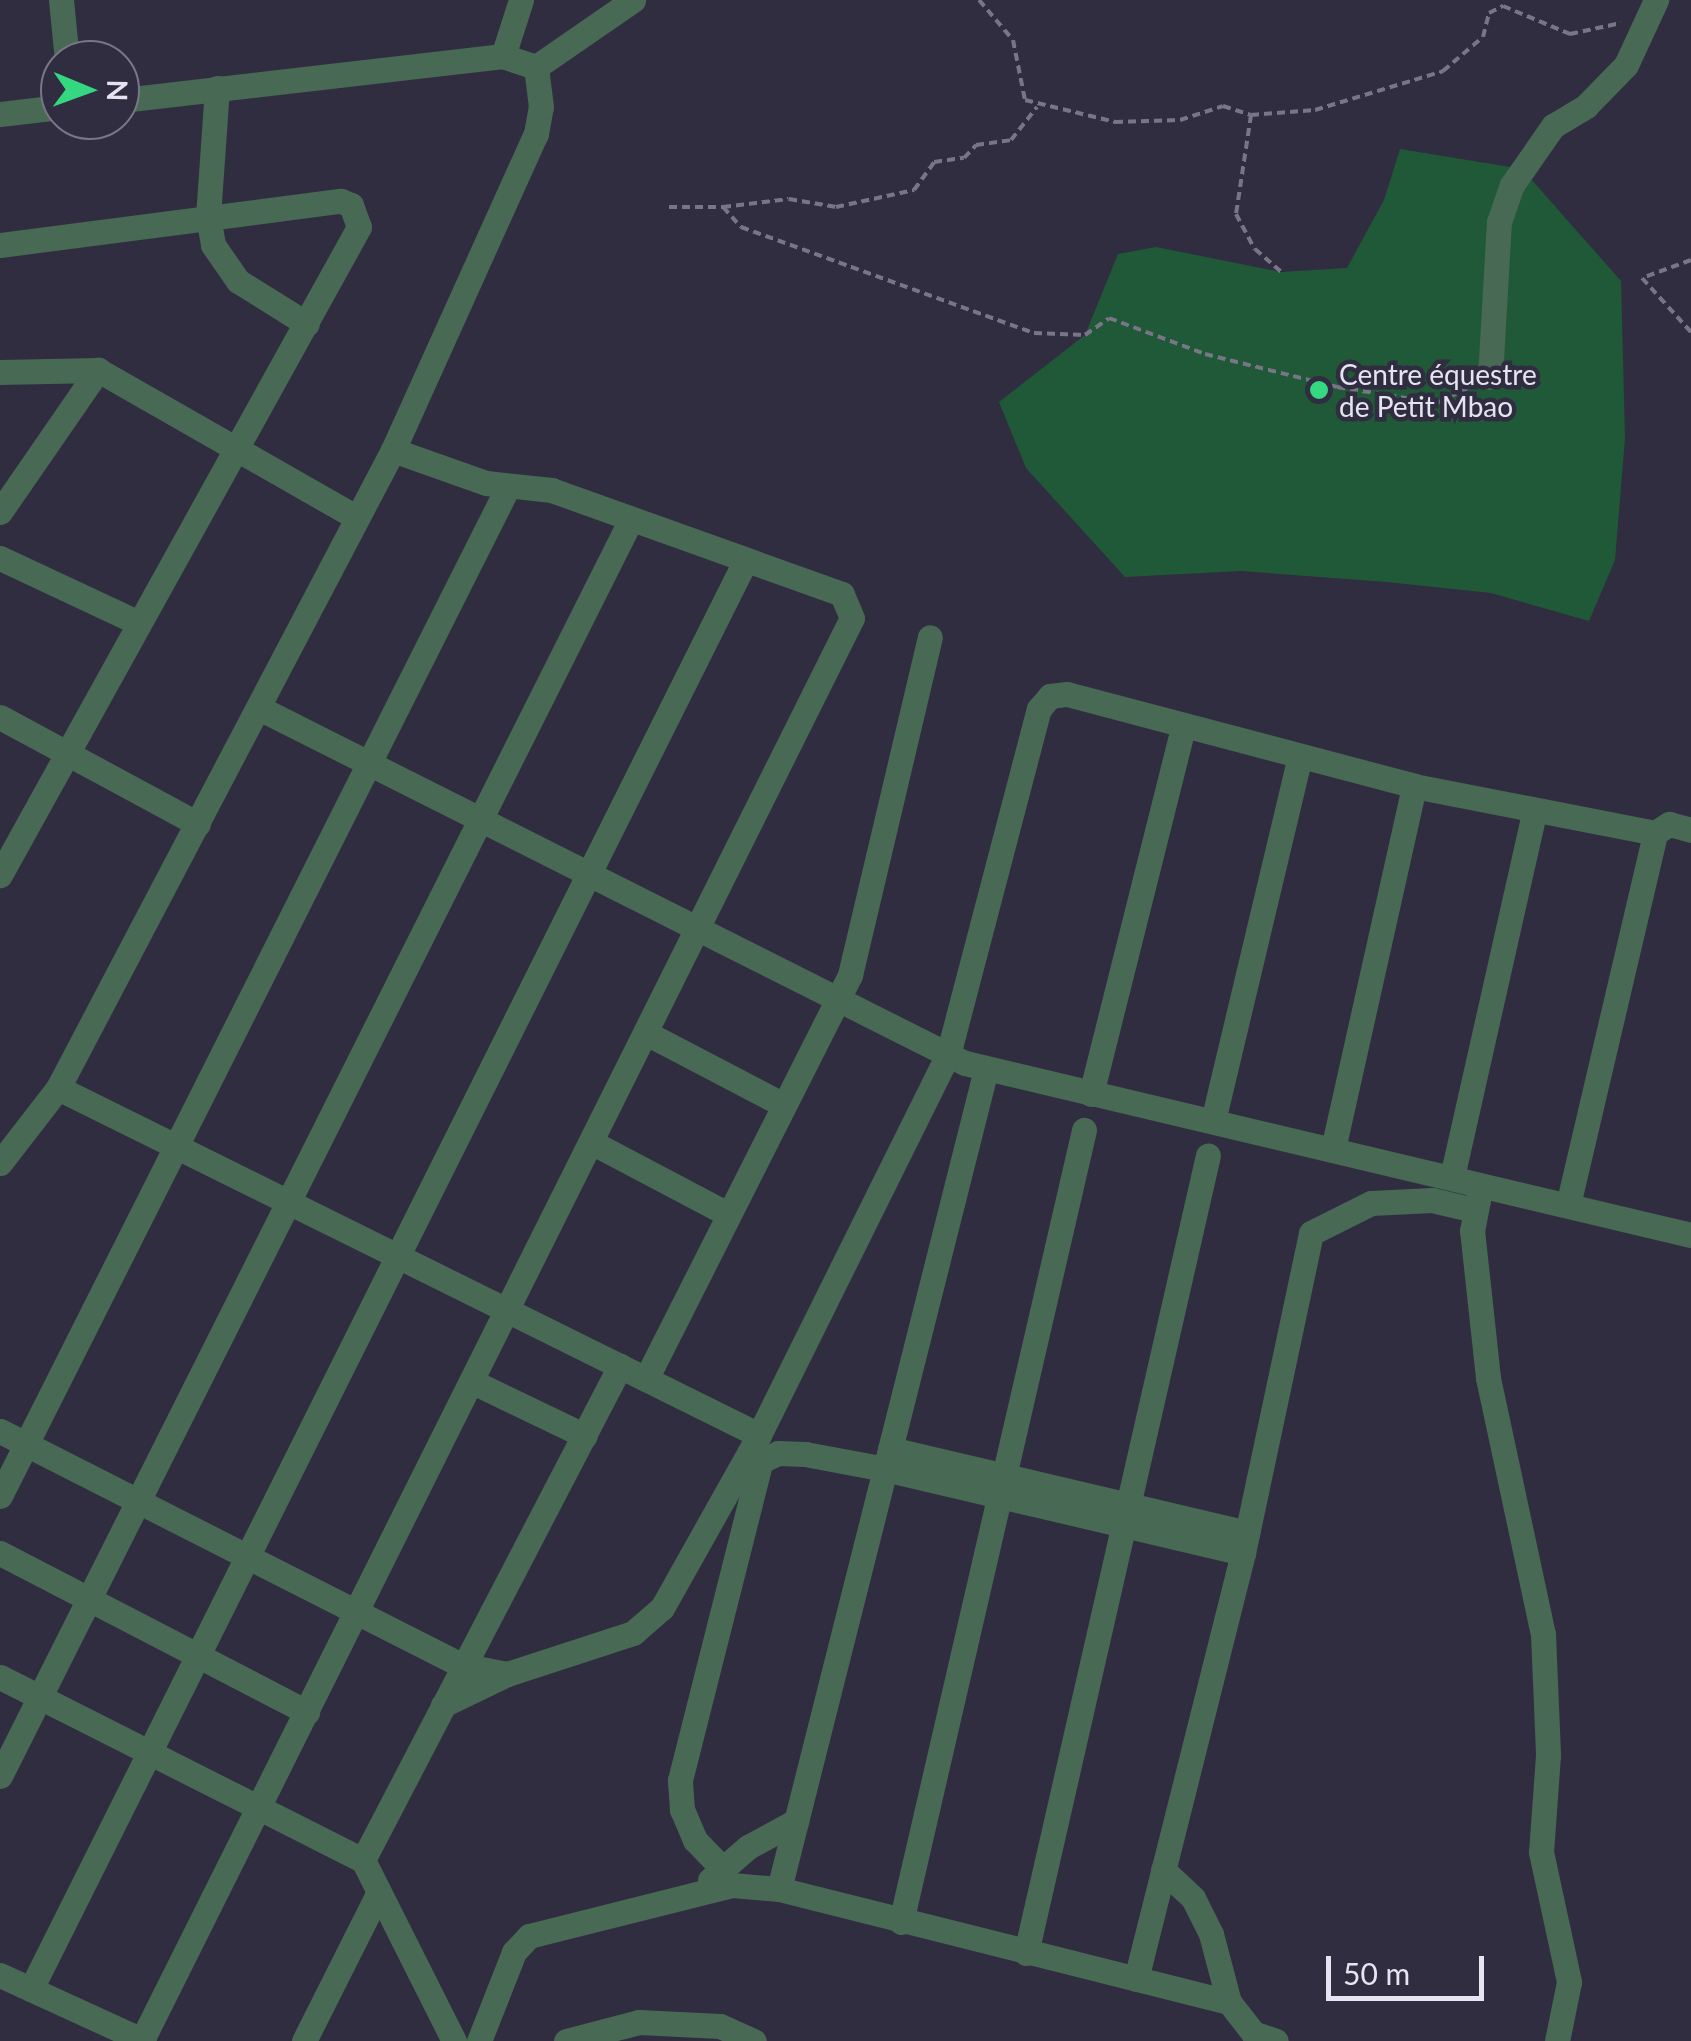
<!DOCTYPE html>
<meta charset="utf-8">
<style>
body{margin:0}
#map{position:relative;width:1691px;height:2041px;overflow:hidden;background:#302d41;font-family:Lato,sans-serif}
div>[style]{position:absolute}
.green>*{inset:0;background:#205937}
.path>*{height:4px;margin-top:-2px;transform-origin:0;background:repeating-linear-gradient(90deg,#777586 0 8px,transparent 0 13px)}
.minor>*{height:25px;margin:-12.5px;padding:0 12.5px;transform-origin:12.5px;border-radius:12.5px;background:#486953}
.dots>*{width:28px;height:28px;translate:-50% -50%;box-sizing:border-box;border:5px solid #302d41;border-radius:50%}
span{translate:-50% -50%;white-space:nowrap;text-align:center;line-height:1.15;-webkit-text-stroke:9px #302d41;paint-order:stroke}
.poi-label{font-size:28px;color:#e5e4f1}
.left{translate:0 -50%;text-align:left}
.north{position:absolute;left:40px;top:40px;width:100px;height:100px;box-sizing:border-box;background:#302d41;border:2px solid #787687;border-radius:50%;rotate:91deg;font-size:28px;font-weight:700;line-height:40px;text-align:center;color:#e5e4f1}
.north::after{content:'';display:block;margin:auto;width:35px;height:45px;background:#34d881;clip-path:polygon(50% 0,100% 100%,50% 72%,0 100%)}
.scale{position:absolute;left:1326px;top:1956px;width:158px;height:45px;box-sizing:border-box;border:5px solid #e5e4f1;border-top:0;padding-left:12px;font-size:30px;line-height:35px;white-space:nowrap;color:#e5e4f1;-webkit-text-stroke:8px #302d41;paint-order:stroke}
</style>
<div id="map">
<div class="green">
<div style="clip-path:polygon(1400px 149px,1522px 169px,1621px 281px,1625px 438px,1615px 560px,1589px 621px,1491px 593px,1387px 582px,1241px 571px,1125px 577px,1026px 468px,999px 402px,1085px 335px,1118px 254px,1156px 247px,1281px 272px,1347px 268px,1384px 200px)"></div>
</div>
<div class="path">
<div style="left:979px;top:0;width:52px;rotate:49.6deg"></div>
<div style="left:1013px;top:40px;width:61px;rotate:78.7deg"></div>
<div style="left:1025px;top:100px;width:93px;rotate:13.7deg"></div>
<div style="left:1115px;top:122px;width:65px;rotate:-1.8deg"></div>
<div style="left:1180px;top:120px;width:45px;rotate:-18deg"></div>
<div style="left:1223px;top:106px;width:29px;rotate:18deg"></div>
<div style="left:1251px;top:115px;width:64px;rotate:-4.5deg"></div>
<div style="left:1315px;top:110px;width:134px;rotate:-16.9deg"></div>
<div style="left:1443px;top:71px;width:52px;rotate:-40.4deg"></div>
<div style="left:1483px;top:37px;width:25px;rotate:-76deg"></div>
<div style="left:1489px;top:13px;width:16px;rotate:-27deg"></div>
<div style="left:1503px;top:6px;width:73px;rotate:22.7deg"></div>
<div style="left:1570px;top:34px;width:52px;rotate:-12.2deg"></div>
<div style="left:1251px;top:115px;width:100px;rotate:98.6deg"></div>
<div style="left:1236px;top:214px;width:40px;rotate:62deg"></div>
<div style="left:1255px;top:249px;width:35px;rotate:41deg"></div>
<div style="left:669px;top:207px;width:54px"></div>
<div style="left:723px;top:207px;width:27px;rotate:48deg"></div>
<div style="left:741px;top:227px;width:312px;rotate:19.9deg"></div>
<div style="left:1034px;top:333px;width:51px;rotate:2.2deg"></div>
<div style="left:1085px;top:335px;width:29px;rotate:-35deg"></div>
<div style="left:1109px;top:318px;width:103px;rotate:20.6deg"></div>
<div style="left:1205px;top:354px;width:136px;rotate:14deg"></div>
<div style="left:1337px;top:387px;width:101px;rotate:9.1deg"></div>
<div style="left:1437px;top:403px;width:37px;rotate:-26deg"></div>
<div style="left:723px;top:207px;width:66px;rotate:-6.9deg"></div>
<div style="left:789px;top:199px;width:48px;rotate:9.7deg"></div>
<div style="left:836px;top:207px;width:80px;rotate:-12.3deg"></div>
<div style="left:914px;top:190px;width:34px;rotate:-54deg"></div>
<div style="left:934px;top:162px;width:30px;rotate:-8deg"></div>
<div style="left:964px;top:158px;width:18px;rotate:-47deg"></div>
<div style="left:976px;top:145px;width:35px;rotate:-8deg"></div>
<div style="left:1011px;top:140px;width:42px;rotate:-51.8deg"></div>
<div style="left:1691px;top:260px;width:52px;rotate:159.8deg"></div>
<div style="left:1642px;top:278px;width:73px;rotate:47.8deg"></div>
</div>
<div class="minor">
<div style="left:61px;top:0;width:60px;rotate:84.3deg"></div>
<div style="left:503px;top:56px;width:59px;rotate:-72.2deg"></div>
<div style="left:536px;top:67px;width:118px;rotate:-34.6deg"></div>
<div style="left:217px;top:88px;width:128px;rotate:94deg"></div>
<div style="left:208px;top:216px;width:29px;rotate:80deg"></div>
<div style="left:213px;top:245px;width:44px;rotate:55.2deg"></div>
<div style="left:238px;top:281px;width:81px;rotate:31.9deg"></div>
<div style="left:0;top:114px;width:60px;rotate:-6.7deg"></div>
<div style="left:0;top:245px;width:344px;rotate:-7.4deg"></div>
<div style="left:341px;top:201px;width:11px;rotate:22deg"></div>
<div style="left:351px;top:205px;width:23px;rotate:70deg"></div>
<div style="left:359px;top:227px;width:741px;rotate:118.99deg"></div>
<div style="left:0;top:372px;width:98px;rotate:-1.2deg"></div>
<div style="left:98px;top:370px;width:297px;rotate:29.7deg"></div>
<div style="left:1490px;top:377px;width:155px;rotate:-86.7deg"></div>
<div style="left:1499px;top:222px;width:39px;rotate:-71deg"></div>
<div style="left:1512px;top:185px;width:72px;rotate:-55.2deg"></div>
<div style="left:1553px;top:126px;width:39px;rotate:-31deg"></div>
<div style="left:1586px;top:106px;width:57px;rotate:-45.7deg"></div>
<div style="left:1626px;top:65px;width:72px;rotate:-65.2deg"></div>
<div style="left:0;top:512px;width:173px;rotate:-55.4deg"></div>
<div style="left:0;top:558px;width:153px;rotate:25.1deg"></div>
<div style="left:261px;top:709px;width:788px;rotate:26.7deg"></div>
<div style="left:965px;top:1063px;width:746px;rotate:13.33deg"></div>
<div style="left:0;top:717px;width:225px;rotate:28.4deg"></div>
<div style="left:648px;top:1034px;width:149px;rotate:27.6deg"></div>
<div style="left:58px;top:1088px;width:782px;rotate:26.34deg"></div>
<div style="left:1091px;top:1094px;width:376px;rotate:-75.9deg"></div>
<div style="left:1213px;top:1121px;width:372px;rotate:-76.6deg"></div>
<div style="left:593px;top:1143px;width:150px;rotate:27.8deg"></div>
<div style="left:1333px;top:1149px;width:372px;rotate:-77.4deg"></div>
<div style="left:0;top:1163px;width:95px;rotate:-52.3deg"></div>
<div style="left:58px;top:1088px;width:721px;rotate:-62.3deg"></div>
<div style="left:393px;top:450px;width:347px;rotate:-65.7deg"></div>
<div style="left:536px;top:134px;width:27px;rotate:-80deg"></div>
<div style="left:541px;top:107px;width:40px;rotate:-97.1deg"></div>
<div style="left:536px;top:67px;width:35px;rotate:-162deg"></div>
<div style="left:503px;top:56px;width:386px;rotate:173.4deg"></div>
<div style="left:1452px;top:1177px;width:374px;rotate:-77.3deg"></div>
<div style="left:1479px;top:1195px;width:36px;rotate:101deg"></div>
<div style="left:1472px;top:1230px;width:149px;rotate:83.8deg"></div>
<div style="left:1488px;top:1378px;width:262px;rotate:77.9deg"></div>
<div style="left:1543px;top:1634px;width:121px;rotate:87.6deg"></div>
<div style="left:1548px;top:1755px;width:97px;rotate:94.1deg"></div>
<div style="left:1541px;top:1852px;width:133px;rotate:77.8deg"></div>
<div style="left:1569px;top:1982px;width:60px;rotate:101.5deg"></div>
<div style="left:1568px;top:1205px;width:382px;rotate:-76.8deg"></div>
<div style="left:1655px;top:833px;width:17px;rotate:-33deg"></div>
<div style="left:1669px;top:824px;width:23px;rotate:15deg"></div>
<div style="left:646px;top:1379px;width:453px;rotate:-63.2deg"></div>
<div style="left:850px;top:975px;width:347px;rotate:-76.7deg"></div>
<div style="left:473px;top:1382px;width:124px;rotate:25.7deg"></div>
<div style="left:0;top:1431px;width:517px;rotate:26.91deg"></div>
<div style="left:461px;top:1665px;width:47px;rotate:11.1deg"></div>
<div style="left:507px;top:1674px;width:133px;rotate:-18deg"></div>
<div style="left:633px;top:1633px;width:38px;rotate:-41deg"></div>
<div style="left:662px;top:1608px;width:198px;rotate:-60.7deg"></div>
<div style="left:759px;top:1435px;width:424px;rotate:-63.6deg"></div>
<div style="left:948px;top:1055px;width:358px;rotate:-75.3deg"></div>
<div style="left:1039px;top:709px;width:17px;rotate:-50deg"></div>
<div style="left:1050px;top:696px;width:17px;rotate:-7deg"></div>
<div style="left:1067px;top:694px;width:359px;rotate:14.8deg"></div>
<div style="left:1414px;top:786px;width:246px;rotate:11deg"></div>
<div style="left:890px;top:1449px;width:367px;rotate:13.2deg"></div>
<div style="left:0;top:1496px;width:1130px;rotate:-63.28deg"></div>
<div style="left:0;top:1553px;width:346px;rotate:27.4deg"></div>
<div style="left:0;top:1677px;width:407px;rotate:26.8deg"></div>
<div style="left:443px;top:1705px;width:71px;rotate:-25.8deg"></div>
<div style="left:0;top:1776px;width:1402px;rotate:-63.34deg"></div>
<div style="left:721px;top:1867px;width:37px;rotate:-134deg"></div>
<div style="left:695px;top:1840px;width:33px;rotate:-113deg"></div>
<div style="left:682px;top:1810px;width:30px;rotate:-94deg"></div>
<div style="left:680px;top:1780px;width:329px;rotate:-75.8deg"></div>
<div style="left:761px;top:1461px;width:19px;rotate:-25deg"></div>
<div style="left:778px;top:1453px;width:27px;rotate:2deg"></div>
<div style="left:805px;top:1454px;width:81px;rotate:10.6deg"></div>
<div style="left:885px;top:1469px;width:368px;rotate:13.2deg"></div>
<div style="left:1163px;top:1870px;width:41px;rotate:43deg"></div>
<div style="left:1193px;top:1898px;width:40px;rotate:63.4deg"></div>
<div style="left:1211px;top:1934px;width:70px;rotate:75.2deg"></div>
<div style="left:1229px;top:2002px;width:39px;rotate:52deg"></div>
<div style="left:1253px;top:2033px;width:24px;rotate:19deg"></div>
<div style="left:710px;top:1880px;width:50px;rotate:-41deg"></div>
<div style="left:748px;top:1847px;width:55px;rotate:-28.4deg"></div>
<div style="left:779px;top:1889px;width:846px;rotate:-75.83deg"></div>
<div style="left:901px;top:1922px;width:813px;rotate:-76.99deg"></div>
<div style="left:1026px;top:1953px;width:818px;rotate:-77.15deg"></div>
<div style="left:0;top:1975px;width:158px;rotate:24.6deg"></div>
<div style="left:1136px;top:1979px;width:439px;rotate:-75.9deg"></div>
<div style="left:1243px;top:1553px;width:327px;rotate:-78deg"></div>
<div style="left:1311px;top:1233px;width:67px;rotate:-26.6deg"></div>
<div style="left:1371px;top:1203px;width:61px;rotate:-2.8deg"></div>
<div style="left:1432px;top:1200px;width:43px;rotate:13.4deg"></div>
<div style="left:31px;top:1989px;width:1594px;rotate:-63.43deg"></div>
<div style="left:142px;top:2040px;width:1589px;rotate:-63.47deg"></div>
<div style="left:852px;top:618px;width:26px;rotate:-113deg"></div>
<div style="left:842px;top:594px;width:308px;rotate:-160.3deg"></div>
<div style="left:552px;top:490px;width:66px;rotate:-173.9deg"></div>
<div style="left:486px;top:483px;width:99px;rotate:-160.5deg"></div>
<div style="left:304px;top:2041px;width:165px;rotate:-63.3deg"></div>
<div style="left:454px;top:2041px;width:203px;rotate:-116.7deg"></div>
<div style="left:363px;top:1860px;width:557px;rotate:-62.51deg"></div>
<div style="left:479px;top:2041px;width:96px;rotate:-68.5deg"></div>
<div style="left:514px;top:1952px;width:22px;rotate:-47deg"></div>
<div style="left:529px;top:1936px;width:209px;rotate:-14.1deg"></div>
<div style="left:732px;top:1885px;width:47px;rotate:4.9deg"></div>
<div style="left:779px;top:1889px;width:464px;rotate:14.1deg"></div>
<div style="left:566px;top:2041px;width:75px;rotate:-14.6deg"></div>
<div style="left:639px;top:2022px;width:81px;rotate:2.8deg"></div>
<div style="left:720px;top:2026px;width:37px;rotate:24deg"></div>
</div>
<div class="dots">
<div style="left:1319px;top:390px;background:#34d881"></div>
</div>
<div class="poi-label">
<span class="left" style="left:1339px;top:390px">Centre équestre<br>de Petit Mbao</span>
</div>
<div class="north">N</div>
<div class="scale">50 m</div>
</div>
